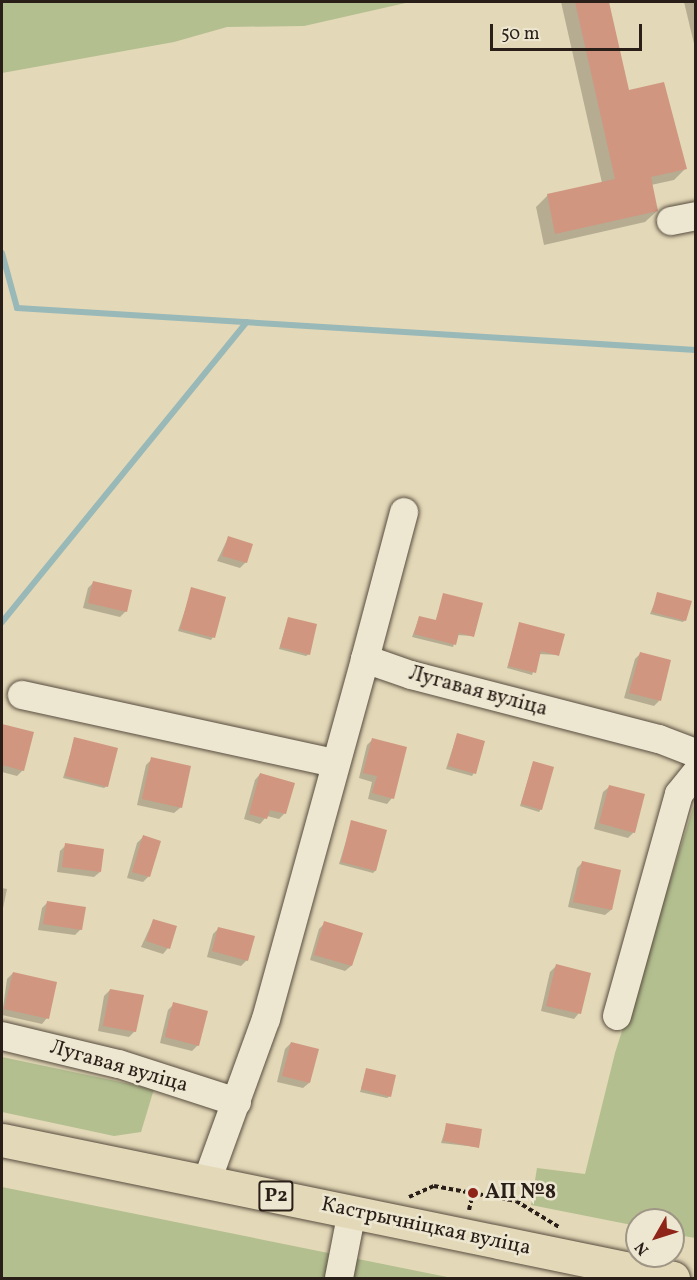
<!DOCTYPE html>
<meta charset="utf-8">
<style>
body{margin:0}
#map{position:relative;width:697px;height:1280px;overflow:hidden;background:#e3d8b7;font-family:Vollkorn,serif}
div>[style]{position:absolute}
.green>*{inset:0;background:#b3bf8f}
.shadow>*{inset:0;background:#0003}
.stream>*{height:6px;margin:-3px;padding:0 3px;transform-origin:3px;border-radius:3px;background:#99b8b8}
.building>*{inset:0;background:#d09680}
.path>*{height:4px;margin-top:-2px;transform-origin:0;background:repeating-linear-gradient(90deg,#2a1f18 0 4.5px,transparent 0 7.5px)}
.roads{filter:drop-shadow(0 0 2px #584d40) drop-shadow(0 0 2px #584d40)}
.minor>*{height:28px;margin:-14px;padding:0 14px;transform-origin:14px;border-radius:14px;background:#ede6d0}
.major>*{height:33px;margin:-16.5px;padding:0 16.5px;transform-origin:16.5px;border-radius:16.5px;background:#e3d8b7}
.dots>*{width:16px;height:16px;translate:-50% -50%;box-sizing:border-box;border:3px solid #ede6d0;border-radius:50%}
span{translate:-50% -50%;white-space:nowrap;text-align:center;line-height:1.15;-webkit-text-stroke:5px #ede6d0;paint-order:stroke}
.shield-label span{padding:2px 4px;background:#ede6d0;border:2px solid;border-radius:4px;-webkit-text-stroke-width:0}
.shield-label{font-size:20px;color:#2a1f18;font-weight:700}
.street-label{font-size:21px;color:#2a1f18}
.poi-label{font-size:21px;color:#2a1f18;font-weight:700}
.left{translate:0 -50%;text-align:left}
.frame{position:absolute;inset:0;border:3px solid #2a1f18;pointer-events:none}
.north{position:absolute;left:625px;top:1208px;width:60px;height:60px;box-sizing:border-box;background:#ede6d0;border:2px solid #9f9686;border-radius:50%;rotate:231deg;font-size:16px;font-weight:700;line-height:24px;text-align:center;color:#2a1f18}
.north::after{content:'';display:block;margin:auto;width:21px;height:27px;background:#8f2418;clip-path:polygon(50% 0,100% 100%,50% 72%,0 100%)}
.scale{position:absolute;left:490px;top:24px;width:152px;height:27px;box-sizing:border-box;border:3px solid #2a1f18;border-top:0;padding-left:8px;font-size:18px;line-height:21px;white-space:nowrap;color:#2a1f18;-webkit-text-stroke:4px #ede6d0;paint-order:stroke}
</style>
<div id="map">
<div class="green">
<div style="clip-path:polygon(2px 2px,410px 2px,304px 26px,227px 27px,174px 42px,2px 73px)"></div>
<div style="clip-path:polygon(695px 802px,695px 1238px,673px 1234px,673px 1220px,637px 1220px,637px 1226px,531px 1205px,537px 1168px,585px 1174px,615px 1053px)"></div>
<div style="clip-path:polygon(2px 1057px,154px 1089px,141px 1132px,114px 1136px,2px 1112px)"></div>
<div style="clip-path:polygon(2px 1187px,452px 1278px,2px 1278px)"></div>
</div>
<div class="shadow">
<div style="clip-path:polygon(561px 2px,608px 2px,628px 92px,685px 169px,674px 180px,651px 185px,657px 211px,645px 222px,544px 245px,536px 207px,547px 196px,602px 183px)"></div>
<div style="clip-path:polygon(684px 2px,696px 2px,696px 52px)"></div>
<div style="clip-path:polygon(228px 538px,246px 562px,240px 568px,217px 561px)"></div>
<div style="clip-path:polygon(94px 582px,126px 611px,120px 617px,83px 608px,88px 588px)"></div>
<div style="clip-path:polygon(192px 589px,213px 637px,211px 640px,178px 631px)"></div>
<div style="clip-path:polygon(658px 594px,685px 620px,683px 622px,650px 614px)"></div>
<div style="clip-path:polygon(444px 595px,473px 636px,457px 635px,453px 647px,412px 637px,419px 618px,435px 622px)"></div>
<div style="clip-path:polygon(288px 619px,309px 654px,306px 656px,279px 649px)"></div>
<div style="clip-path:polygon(520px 624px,558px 655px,539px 654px,532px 675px,507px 668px)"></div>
<div style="clip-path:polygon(641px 653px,659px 701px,654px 706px,624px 698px,635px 659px)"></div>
<div style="clip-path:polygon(2px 725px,32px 733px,23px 770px,17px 776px,2px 772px)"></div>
<div style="clip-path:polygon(457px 735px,474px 773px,472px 776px,446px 769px)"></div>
<div style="clip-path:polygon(75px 738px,107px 786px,104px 788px,63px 778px)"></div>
<div style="clip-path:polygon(373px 739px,392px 798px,387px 804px,368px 799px,372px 782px,359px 778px,367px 745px)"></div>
<div style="clip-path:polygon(152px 759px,189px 767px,180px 808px,174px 813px,137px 805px,146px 765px)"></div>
<div style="clip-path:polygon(533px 763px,541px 809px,539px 812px,520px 806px)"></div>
<div style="clip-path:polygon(260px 774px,285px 813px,279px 819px,267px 816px,260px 824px,244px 819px,255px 780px)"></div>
<div style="clip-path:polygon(609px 787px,634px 832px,628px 838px,594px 829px,603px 792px)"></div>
<div style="clip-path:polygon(352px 822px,375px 871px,373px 873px,339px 864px)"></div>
<div style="clip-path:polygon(143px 837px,149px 876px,143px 882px,127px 878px,137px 843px)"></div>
<div style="clip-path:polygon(66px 845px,100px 872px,94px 877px,57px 872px,60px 851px)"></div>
<div style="clip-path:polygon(582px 863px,611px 910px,605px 915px,568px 907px,577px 868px)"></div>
<div style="clip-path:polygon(2px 888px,7px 889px,2px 913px)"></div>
<div style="clip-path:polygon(47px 903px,81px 929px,75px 935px,38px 930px,42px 908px)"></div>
<div style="clip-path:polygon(153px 921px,168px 948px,163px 954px,141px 947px)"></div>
<div style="clip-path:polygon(325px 923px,351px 966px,345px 971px,310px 960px,319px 929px)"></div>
<div style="clip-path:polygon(219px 928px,247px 960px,241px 966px,207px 957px,213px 934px)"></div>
<div style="clip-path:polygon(556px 966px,579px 1013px,574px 1019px,541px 1011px,550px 972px)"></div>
<div style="clip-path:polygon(13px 973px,47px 1018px,42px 1024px,2px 1015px,7px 979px)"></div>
<div style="clip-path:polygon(110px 990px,135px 1031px,129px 1037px,98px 1031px,104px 996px)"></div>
<div style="clip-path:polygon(174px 1004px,198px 1045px,192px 1051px,160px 1043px,168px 1010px)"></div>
<div style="clip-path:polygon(291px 1043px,309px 1083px,303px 1088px,277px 1082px,285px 1049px)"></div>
<div style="clip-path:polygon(367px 1069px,390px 1096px,387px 1098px,360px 1092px)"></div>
<div style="clip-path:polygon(447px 1124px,477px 1147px,441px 1143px)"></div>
</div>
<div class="stream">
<div style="left:2px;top:253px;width:57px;rotate:74.7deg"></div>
<div style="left:17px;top:308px;width:680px;rotate:3.54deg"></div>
<div style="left:2px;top:622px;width:387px;rotate:-50.8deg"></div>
</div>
<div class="building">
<div style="clip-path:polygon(575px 2px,609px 2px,629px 90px,664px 82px,687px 169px,651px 177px,658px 211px,555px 234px,547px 194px,615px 179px)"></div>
<div style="clip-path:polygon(228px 536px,253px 544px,247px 563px,222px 556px)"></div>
<div style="clip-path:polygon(93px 581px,132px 590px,127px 612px,88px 603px)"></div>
<div style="clip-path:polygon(191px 587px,226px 597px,215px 638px,180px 629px)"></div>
<div style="clip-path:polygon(657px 592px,692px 601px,686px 621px,652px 612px)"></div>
<div style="clip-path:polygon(443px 593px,483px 603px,474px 637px,459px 633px,456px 645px,414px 634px,419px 616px,436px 620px)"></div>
<div style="clip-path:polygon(288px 617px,317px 624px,310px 655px,280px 647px)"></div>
<div style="clip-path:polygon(519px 622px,565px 634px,559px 656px,541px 651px,536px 673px,508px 666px)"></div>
<div style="clip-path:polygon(640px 652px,671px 660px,661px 701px,629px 693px)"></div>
<div style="clip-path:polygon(2px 724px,34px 732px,24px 771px,2px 765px)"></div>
<div style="clip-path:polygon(457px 733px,485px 741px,476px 774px,448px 766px)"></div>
<div style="clip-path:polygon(74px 737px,118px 748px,108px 787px,65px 776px)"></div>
<div style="clip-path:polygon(372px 738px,407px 747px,394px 799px,372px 793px,377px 776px,363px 773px)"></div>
<div style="clip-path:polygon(151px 757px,191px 766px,182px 808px,142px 799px)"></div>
<div style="clip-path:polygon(533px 761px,554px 767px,542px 810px,521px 804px)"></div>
<div style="clip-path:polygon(260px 773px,295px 783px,286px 814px,270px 810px,267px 819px,249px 814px)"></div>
<div style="clip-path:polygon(609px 785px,645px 794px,635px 833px,599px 823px)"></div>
<div style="clip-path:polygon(351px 820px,387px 830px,376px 871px,341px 862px)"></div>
<div style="clip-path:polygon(143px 835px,161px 841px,150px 877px,132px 872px)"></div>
<div style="clip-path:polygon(65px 843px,104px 849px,101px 872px,62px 867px)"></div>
<div style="clip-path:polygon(582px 861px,621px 870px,612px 910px,573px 902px)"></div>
<div style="clip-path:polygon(47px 901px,86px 907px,82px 930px,43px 924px)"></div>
<div style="clip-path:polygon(153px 919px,177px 926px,170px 949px,146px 941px)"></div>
<div style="clip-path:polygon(324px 921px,363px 933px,352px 966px,314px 955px)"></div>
<div style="clip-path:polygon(218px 927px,255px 936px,248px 961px,212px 951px)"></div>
<div style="clip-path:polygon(556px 964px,591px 973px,581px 1014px,546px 1006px)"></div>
<div style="clip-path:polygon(13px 972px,57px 982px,49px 1019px,4px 1009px)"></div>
<div style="clip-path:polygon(110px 989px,144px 995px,136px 1032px,103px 1026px)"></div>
<div style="clip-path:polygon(173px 1002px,208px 1011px,199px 1046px,165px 1037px)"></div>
<div style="clip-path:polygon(291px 1042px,319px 1049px,310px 1083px,282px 1076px)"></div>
<div style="clip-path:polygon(366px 1068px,396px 1075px,391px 1097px,361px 1089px)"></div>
<div style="clip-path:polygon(446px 1123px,482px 1129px,479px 1148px,443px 1141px)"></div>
</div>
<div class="path">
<div style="left:409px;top:1197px;width:27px;rotate:-24deg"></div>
<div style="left:434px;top:1186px;width:83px;rotate:10.4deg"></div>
<div style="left:516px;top:1201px;width:50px;rotate:31.2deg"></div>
<div style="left:469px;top:1210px;width:17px;rotate:-77deg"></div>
</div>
<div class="roads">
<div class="minor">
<div style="left:671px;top:221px;width:25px;rotate:-11deg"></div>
<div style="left:365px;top:659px;width:152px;rotate:-75.1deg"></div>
<div style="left:22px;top:695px;width:319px;rotate:12.3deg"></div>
<div style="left:617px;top:1016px;width:230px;rotate:-74.4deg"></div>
<div style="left:679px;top:794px;width:27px;rotate:-51deg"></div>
<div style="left:2px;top:1036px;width:120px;rotate:13.5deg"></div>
<div style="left:119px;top:1064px;width:124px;rotate:17.9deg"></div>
<div style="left:207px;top:1181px;width:172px;rotate:-70deg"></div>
<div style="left:266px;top:1019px;width:373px;rotate:-74.6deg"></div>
<div style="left:365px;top:659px;width:49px;rotate:19.2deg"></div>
<div style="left:411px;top:675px;width:256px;rotate:14.5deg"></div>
<div style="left:659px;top:739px;width:40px;rotate:21deg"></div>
<div style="left:339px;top:1278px;width:68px;rotate:-79deg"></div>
</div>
<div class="major">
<div style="left:2px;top:1140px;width:685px;rotate:11.62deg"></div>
</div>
</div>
<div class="dots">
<div style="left:473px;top:1193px;background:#8f2418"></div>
</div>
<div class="shield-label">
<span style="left:276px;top:1196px">Р2</span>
</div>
<div class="street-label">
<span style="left:478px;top:692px;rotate:15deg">Лугавая вуліца</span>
<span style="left:119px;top:1067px;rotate:16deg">Лугавая вуліца</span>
<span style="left:426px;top:1227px;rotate:12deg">Кастрычніцкая вуліца</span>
</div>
<div class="poi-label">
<span class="left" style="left:485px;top:1193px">АП №8</span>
</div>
<div class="frame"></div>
<div class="north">N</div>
<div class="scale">50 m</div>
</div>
